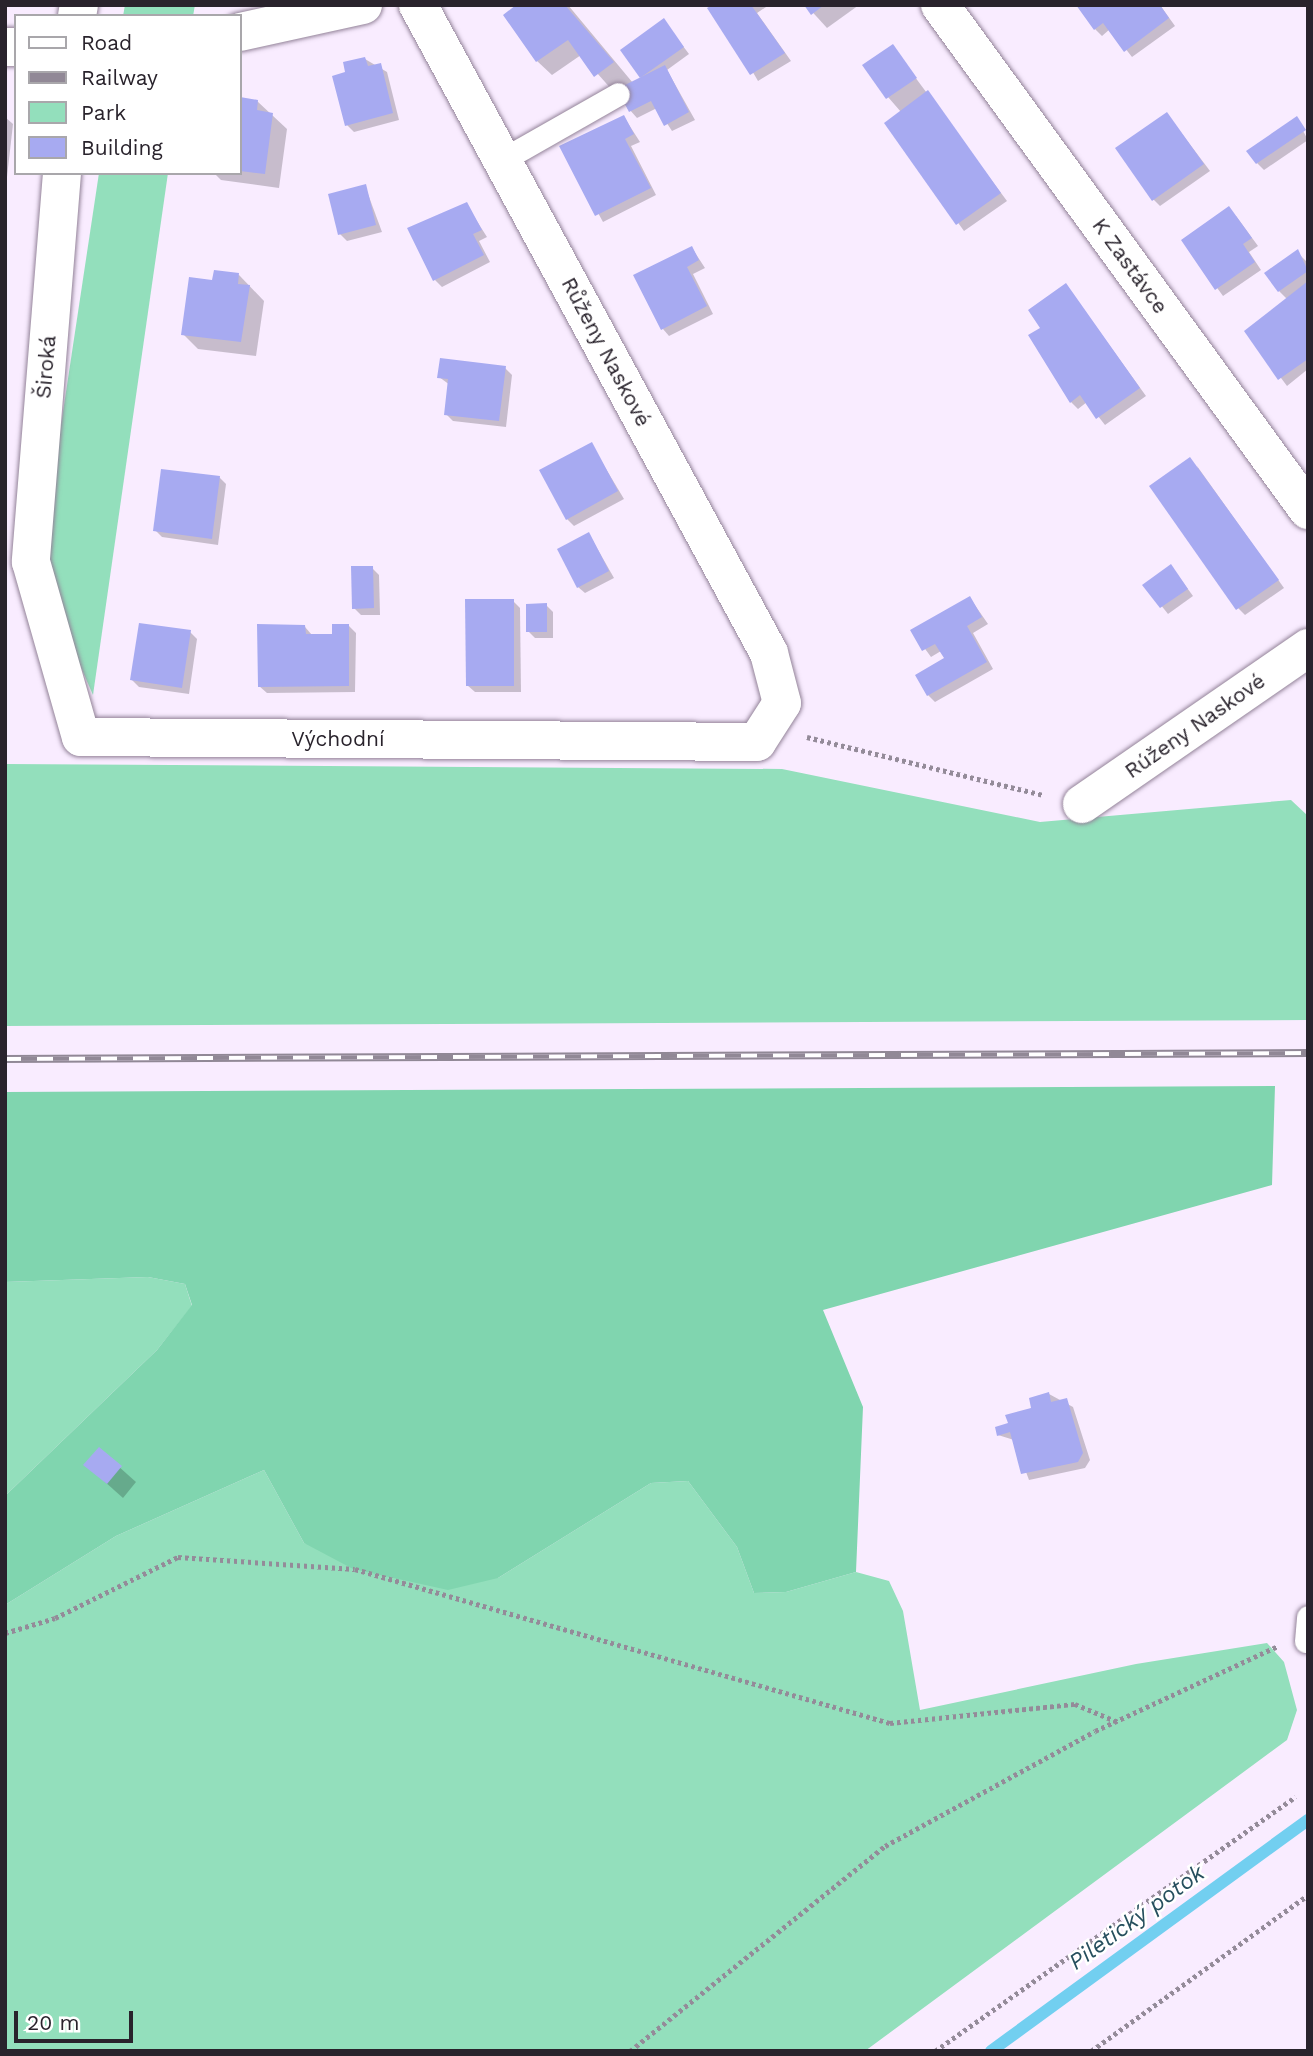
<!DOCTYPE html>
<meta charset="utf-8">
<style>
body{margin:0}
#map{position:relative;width:1313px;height:2056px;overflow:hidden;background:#f9ecff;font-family:"Work Sans",sans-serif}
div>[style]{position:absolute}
.green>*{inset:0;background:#93dfbc}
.forest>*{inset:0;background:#80d5af}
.shadow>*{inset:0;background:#0003}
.stream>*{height:12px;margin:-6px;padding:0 6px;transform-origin:6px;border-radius:6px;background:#72cff0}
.building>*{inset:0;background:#a7aaf1}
.path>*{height:4.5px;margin-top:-2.25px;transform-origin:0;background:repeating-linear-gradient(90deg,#948b99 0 3.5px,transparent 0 7px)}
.roads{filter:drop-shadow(0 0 2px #938399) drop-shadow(0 0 2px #938399)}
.lane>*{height:23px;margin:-11.5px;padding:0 11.5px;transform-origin:11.5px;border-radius:11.5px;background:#fff}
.street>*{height:38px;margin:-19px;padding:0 19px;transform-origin:19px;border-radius:19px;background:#fff}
.rail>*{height:8px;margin-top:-4px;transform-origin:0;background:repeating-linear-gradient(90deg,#fff 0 16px,#918896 0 32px);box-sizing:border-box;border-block:2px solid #918896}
span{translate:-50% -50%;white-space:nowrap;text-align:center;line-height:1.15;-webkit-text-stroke:5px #fff;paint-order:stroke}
.street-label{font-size:21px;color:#29232c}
.water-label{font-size:23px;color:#264f5e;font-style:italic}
.frame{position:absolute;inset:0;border:7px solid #29232c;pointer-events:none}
.legend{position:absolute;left:14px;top:14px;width:228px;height:161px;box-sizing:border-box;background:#fff;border:2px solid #a9a7ab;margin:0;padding:9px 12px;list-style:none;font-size:21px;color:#29232c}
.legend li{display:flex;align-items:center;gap:14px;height:35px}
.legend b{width:35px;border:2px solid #a9a7ab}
.scale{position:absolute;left:14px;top:2011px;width:119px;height:32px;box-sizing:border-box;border:4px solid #29232c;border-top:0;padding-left:9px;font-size:21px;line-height:24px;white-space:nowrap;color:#29232c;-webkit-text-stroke:5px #fff;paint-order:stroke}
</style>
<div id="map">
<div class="green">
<div style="clip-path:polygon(125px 5px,195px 5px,193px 16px,123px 16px)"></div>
<div style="clip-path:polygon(99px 173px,168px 173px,93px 695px,39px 571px)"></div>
<div style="clip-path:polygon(5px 764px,782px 769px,1040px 822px,1291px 800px,1308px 816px,1308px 1020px,5px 1026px)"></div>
<div style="clip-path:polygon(148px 1277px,185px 1284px,192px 1306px,157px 1350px,5px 1496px,5px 1282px)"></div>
<div style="clip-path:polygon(264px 1470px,304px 1543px,498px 1578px,651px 1483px,688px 1481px,737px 1547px,754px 1593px,786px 1592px,856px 1572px,889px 1581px,903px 1611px,920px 1710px,1136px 1664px,1267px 1643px,1284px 1662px,1297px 1710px,1287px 1740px,865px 2051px,5px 2051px,5px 1605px,116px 1536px)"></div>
</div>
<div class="forest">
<div style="clip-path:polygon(1275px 1086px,1272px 1185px,823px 1310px,863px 1407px,856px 1572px,786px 1592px,754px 1593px,737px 1547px,688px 1481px,651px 1483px,498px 1578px,448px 1590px,353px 1569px,304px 1543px,264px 1470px,116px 1536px,5px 1605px,5px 1496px,157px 1350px,192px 1305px,185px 1284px,148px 1277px,5px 1282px,5px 1092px)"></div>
</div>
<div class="shadow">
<div style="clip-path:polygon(519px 5px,568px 5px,633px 83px,642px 78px,622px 50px,664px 21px,689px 54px,667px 70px,695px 120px,672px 131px,657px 108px,637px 118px,581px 55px,552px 75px,537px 61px)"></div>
<div style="clip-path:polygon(714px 5px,769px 5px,757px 13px,791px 61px,758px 81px)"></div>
<div style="clip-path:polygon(806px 5px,859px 5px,827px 28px)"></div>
<div style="clip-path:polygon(1081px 5px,1160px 5px,1175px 26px,1132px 57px,1110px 29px,1102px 36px,1095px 29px)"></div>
<div style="clip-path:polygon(892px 46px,1007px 201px,964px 231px,886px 123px,901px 112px,875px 82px)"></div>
<div style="clip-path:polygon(365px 59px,387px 72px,399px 120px,354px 132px,347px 125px)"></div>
<div style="clip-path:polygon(240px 99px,257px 101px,287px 129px,279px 188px,221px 180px,214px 173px,240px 173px)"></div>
<div style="clip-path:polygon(1167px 114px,1210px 171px,1160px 206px,1153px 199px)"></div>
<div style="clip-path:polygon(5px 117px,13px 124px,7px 177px,5px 177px)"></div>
<div style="clip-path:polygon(624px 117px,640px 142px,631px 146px,656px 195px,603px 222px,562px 147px)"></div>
<div style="clip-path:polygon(1296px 118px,1308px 140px,1264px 170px,1257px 163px)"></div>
<div style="clip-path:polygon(365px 186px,382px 232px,347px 241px,340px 234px)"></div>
<div style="clip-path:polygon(466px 204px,487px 237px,479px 241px,490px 262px,442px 287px,435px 280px)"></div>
<div style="clip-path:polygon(1236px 216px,1258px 246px,1249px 252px,1261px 270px,1223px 296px,1183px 241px)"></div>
<div style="clip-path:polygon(692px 248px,705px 268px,693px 274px,713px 314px,669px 336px,663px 329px)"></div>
<div style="clip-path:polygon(1297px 252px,1308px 263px,1308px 369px,1287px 386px,1246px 331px,1288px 300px,1279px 291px)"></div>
<div style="clip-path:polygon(239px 275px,264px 301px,256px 356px,198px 349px,183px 334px,214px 282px)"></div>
<div style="clip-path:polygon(1066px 285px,1146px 396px,1105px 425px,1087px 402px,1078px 409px,1071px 402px,1031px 335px,1043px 328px)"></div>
<div style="clip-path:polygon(505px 368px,512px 375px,506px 427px,453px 421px,446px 414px,450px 385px,439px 377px)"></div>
<div style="clip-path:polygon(591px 444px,624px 499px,574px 526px,567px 519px)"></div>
<div style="clip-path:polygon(1197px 466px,1284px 588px,1245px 615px,1238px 608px)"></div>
<div style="clip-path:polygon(219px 477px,226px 484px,218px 545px,162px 537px,155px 530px)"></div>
<div style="clip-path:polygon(589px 534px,614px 578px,585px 593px,578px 587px)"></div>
<div style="clip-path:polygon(372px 568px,379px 575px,380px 615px,361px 615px,354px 608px)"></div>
<div style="clip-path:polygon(1177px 574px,1193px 596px,1168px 614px,1145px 585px)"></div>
<div style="clip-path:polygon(970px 598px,988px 624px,973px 633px,993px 669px,935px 702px,928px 695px,946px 659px,941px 651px,931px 657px,912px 631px)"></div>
<div style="clip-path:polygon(513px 601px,520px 608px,521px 692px,475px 692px,467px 685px)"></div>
<div style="clip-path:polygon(546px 605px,553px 612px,553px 638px,535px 638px,528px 631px)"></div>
<div style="clip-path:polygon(349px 626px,356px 633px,355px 692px,267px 693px,259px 686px,305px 627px,312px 635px,334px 635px)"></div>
<div style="clip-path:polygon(190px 632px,197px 639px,189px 694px,139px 687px,132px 680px)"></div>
<div style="clip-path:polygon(1049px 1394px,1073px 1407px,1090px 1460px,1085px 1468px,1029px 1480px,1014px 1440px,998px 1435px)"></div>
<div style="clip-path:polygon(99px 1449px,136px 1482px,123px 1498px,86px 1465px)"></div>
</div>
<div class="stream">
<div style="left:991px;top:2051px;width:392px;rotate:-36.1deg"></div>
</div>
<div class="building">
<div style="clip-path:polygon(516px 5px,565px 5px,614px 62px,594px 77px,568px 40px,536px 62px,503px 15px)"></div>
<div style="clip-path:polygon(712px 5px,751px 5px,785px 53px,750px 75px,707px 8px)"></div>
<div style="clip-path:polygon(804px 5px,824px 5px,811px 15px)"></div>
<div style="clip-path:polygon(1076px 5px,1160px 5px,1169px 18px,1124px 52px,1103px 23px,1094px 30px)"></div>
<div style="clip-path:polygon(664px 18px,684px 47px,640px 78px,620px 50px)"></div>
<div style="clip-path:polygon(893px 44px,917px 78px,886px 99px,862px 65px)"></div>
<div style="clip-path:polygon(365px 57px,368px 66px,381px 63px,393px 113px,345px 126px,332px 76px,345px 72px,343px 62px)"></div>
<div style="clip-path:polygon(665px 65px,689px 112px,664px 126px,651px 101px,629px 112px,617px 89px)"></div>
<div style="clip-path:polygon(928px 90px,1001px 193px,956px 225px,884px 123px)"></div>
<div style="clip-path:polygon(240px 97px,258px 100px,257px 110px,273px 113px,265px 174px,240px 171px)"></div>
<div style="clip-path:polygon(1167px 112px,1204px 164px,1152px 201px,1115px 148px)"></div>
<div style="clip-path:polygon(624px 115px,634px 134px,625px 139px,651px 188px,595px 216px,559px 146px)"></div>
<div style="clip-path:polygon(1297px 116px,1306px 130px,1256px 164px,1246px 151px)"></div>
<div style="clip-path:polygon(366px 184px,376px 225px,338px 235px,328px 194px)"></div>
<div style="clip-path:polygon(467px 202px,482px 230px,473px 234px,484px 255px,433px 281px,407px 228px)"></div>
<div style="clip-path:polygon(1229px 206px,1252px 238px,1243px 244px,1255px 262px,1215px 290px,1181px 240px)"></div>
<div style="clip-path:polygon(692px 246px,699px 260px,687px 267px,707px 306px,661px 330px,633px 275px)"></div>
<div style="clip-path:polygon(1298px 249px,1308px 271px,1278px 292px,1264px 273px)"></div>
<div style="clip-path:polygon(214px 270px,239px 273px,238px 284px,250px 285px,241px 342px,181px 335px,189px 277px,212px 280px)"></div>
<div style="clip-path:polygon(1308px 281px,1308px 359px,1278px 380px,1244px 331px)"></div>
<div style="clip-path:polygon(1066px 283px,1140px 388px,1096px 419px,1080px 395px,1070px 403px,1028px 335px,1040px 328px,1028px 310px)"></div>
<div style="clip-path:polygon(440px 358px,506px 366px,499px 421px,444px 415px,448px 379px,437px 378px)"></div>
<div style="clip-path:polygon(592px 442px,618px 491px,566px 520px,539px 470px)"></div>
<div style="clip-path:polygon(1190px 457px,1279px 580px,1236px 610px,1149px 486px)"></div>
<div style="clip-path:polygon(161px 469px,220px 476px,212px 539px,153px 531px)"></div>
<div style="clip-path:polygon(589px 532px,609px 571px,577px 588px,557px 549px)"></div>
<div style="clip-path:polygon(1171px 564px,1188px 589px,1160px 608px,1142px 585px)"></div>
<div style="clip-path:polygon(351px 566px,373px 566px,374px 608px,352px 609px)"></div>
<div style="clip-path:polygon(970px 596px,982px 617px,967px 626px,987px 662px,927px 696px,915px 675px,944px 658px,935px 644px,922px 651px,910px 630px)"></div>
<div style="clip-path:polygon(465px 599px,514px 599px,514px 686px,466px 686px)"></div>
<div style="clip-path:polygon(547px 603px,547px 632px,526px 632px,526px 604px)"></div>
<div style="clip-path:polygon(139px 623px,191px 630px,182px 688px,130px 680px)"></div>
<div style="clip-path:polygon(257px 624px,305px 625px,306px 634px,332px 634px,332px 624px,349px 624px,349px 686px,258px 687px)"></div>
<div style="clip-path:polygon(1049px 1392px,1051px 1402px,1067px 1398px,1083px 1453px,1078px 1462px,1021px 1474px,1010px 1432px,997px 1436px,995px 1427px,1008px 1423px,1005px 1415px,1031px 1408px,1029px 1398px)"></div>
<div style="clip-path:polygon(99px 1447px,122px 1466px,107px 1484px,83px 1465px)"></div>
</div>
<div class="path">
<div style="left:807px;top:737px;width:244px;rotate:13.8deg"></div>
<div style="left:5px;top:1633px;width:52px;rotate:-16.7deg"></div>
<div style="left:55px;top:1618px;width:137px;rotate:-26.4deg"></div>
<div style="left:178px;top:1557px;width:177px;rotate:3.9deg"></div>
<div style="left:355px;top:1569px;width:557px;rotate:16.06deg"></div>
<div style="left:890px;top:1723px;width:186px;rotate:-5.9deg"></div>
<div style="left:1075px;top:1704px;width:47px;rotate:22.7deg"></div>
<div style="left:630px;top:2051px;width:327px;rotate:-38.8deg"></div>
<div style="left:885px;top:1846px;width:239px;rotate:-28.7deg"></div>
<div style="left:1095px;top:1731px;width:200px;rotate:-24.9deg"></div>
<div style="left:935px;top:2051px;width:441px;rotate:-35.2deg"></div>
<div style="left:1091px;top:2051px;width:267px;rotate:-35.7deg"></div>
</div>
<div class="roads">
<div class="lane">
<div style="left:502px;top:160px;width:133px;rotate:-29.6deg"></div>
<div style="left:1306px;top:1641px;width:24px;rotate:-85deg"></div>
</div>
<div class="street">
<div style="left:940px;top:5px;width:625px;rotate:53.92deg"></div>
<div style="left:77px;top:16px;width:11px;rotate:-80deg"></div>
<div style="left:240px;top:32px;width:126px;rotate:-12.4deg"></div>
<div style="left:5px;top:47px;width:11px"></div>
<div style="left:62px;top:173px;width:390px;rotate:94.6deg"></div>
<div style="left:31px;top:562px;width:182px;rotate:74.1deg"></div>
<div style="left:81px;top:737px;width:676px;rotate:0.42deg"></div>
<div style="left:757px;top:742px;width:46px;rotate:-57.3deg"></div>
<div style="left:782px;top:703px;width:52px;rotate:-104.6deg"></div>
<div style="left:769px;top:653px;width:737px;rotate:-118.44deg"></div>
<div style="left:1082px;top:804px;width:275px;rotate:-34.6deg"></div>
</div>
</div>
<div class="rail">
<div style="left:5px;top:1059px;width:1303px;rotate:-0.26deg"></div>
</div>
<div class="street-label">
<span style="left:1130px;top:266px;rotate:54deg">K Zastávce</span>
<span style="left:606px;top:352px;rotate:62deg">Růženy Naskové</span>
<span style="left:46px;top:367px;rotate:-85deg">Široká</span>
<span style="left:1195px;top:726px;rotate:-35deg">Rúženy Naskové</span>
<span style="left:338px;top:739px">Východní</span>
</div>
<div class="water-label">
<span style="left:1137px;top:1918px;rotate:-36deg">Piletický potok</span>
</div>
<div class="frame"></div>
<ul class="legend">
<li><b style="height:9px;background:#fff"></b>Road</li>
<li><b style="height:9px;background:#918896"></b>Railway</li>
<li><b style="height:19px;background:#93dfbc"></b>Park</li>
<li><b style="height:19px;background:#a7aaf1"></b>Building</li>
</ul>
<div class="scale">20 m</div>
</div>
